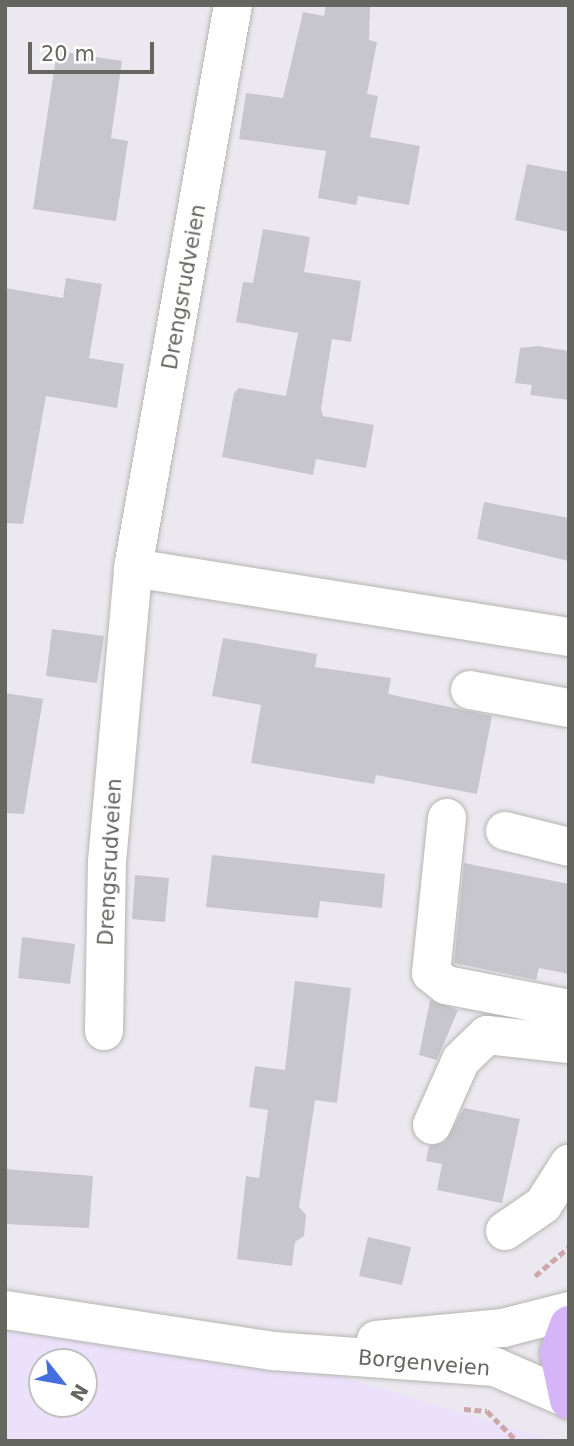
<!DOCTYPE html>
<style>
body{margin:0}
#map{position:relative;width:574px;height:1446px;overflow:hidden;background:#ebe8f0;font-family:"DejaVu Sans",sans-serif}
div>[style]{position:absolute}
.commercial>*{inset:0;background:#ece1fb}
.building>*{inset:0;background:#c8c6cd}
.path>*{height:4.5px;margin-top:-2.25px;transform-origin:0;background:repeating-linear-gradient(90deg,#cea7ab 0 7px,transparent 0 10.5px)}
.roads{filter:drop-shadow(0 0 2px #b4b6b0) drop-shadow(0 0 2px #b4b6b0)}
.minor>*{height:38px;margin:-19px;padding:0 19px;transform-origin:19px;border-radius:19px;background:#fff}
.major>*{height:38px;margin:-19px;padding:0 19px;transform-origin:19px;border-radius:19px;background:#d5b4f8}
span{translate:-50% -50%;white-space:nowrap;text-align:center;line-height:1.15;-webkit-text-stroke:5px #fff;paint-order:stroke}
.street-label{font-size:21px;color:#65665f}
.frame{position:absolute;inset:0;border:7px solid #65665f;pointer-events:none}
.north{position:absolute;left:28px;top:1348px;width:70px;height:70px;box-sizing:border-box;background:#fff;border:2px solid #c1c2bf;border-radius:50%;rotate:121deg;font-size:19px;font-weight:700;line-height:28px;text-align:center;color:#65665f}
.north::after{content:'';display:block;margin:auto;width:24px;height:32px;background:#436edb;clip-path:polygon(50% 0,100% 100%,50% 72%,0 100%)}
.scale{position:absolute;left:28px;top:42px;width:126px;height:32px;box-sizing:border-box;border:4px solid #65665f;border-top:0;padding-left:9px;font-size:21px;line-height:24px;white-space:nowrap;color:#65665f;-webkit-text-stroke:5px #fff;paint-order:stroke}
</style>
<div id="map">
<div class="commercial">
<div style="clip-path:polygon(evenodd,5px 1317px,271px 1356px,556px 1441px,5px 1441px,5px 1317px,42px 1362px,84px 1362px,84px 1404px,42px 1404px,42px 1362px)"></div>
</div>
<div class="building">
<div style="clip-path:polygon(326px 5px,370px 5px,369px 40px,377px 42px,367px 94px,378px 96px,370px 137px,420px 146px,409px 205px,358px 196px,356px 205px,318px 198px,326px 151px,239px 139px,246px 93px,283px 98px,303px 12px,324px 16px)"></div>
<div style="clip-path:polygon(57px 51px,122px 61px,111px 138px,128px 141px,116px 221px,33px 209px)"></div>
<div style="clip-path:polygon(527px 164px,569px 172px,569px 232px,515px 220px)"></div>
<div style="clip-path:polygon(263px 229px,310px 237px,304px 272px,361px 281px,351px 342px,332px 339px,321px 409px,323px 416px,374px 425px,366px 468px,316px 459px,313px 475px,222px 457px,234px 393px,239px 388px,286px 396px,298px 333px,236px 322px,243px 282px,253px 283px)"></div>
<div style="clip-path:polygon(66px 278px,102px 284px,89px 358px,124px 364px,117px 408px,46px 396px,23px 524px,5px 523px,5px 288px,63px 298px)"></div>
<div style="clip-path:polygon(538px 346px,569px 351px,569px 400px,530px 395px,532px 385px,515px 383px,520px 348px)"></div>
<div style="clip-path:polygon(484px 502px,569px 518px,569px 561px,477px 539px)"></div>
<div style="clip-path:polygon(52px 629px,104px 636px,97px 683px,46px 676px)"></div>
<div style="clip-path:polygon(223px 638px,317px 654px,315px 667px,391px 678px,388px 694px,492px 716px,477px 794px,376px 775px,374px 784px,251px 763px,261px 705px,212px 696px)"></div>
<div style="clip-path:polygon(5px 693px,43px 699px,24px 814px,5px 813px)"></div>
<div style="clip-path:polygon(212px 855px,385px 874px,382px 908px,320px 901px,318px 918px,206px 907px)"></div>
<div style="clip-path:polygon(464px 863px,569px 884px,569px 974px,539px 968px,536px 980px,454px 963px)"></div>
<div style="clip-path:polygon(135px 875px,169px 878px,165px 922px,132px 919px)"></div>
<div style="clip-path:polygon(22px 937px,75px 944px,70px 984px,18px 978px)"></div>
<div style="clip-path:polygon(295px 981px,351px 988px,337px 1103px,315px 1100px,299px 1207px,306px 1215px,304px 1236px,295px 1242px,292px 1266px,237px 1259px,246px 1176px,259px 1178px,268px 1110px,249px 1107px,255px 1066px,285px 1070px)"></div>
<div style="clip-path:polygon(430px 1000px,458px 1010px,437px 1060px,419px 1055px)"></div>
<div style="clip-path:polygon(464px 1108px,520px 1119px,502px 1203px,437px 1190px,442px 1164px,426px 1161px,429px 1146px,445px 1142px)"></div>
<div style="clip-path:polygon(5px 1169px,93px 1176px,89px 1228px,5px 1224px)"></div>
<div style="clip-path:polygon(368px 1237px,411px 1247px,402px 1285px,359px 1276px)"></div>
</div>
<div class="path">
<div style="left:535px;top:1276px;width:45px;rotate:-40.5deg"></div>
<div style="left:464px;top:1409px;width:23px;rotate:5deg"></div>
<div style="left:487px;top:1411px;width:42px;rotate:45deg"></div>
</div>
<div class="roads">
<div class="minor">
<div style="left:133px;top:568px;width:441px;rotate:9deg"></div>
<div style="left:470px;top:690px;width:101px;rotate:10.3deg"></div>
<div style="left:447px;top:818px;width:156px;rotate:95.9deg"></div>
<div style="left:431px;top:973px;width:19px;rotate:39deg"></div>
<div style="left:446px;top:985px;width:125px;rotate:11deg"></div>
<div style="left:505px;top:831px;width:66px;rotate:14deg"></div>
<div style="left:104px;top:1031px;width:169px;rotate:-89deg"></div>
<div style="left:107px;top:862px;width:295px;rotate:-84.9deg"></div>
<div style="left:133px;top:568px;width:572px;rotate:-79.93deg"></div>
<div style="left:432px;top:1125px;width:71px;rotate:-66deg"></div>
<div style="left:461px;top:1060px;width:36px;rotate:-44deg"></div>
<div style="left:487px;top:1035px;width:82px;rotate:6.3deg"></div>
<div style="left:505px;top:1231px;width:46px;rotate:-34.4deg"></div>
<div style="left:543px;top:1205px;width:49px;rotate:-57.6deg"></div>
<div style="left:5px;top:1310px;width:271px;rotate:8.7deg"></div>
<div style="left:273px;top:1351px;width:223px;rotate:4.1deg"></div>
<div style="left:495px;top:1367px;width:81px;rotate:23.4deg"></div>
<div style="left:376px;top:1340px;width:128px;rotate:-5.4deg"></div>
<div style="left:503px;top:1328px;width:68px;rotate:-14.4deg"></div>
</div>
<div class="major">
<div style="left:569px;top:1325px;width:30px;rotate:110deg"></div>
<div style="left:559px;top:1353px;width:48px;rotate:78deg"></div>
</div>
</div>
<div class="street-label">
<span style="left:184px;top:287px;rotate:-80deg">Drengsrudveien</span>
<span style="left:110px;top:862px;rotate:-87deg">Drengsrudveien</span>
<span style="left:424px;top:1363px;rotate:5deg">Borgenveien</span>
</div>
<div class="frame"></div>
<div class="north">N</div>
<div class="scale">20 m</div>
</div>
